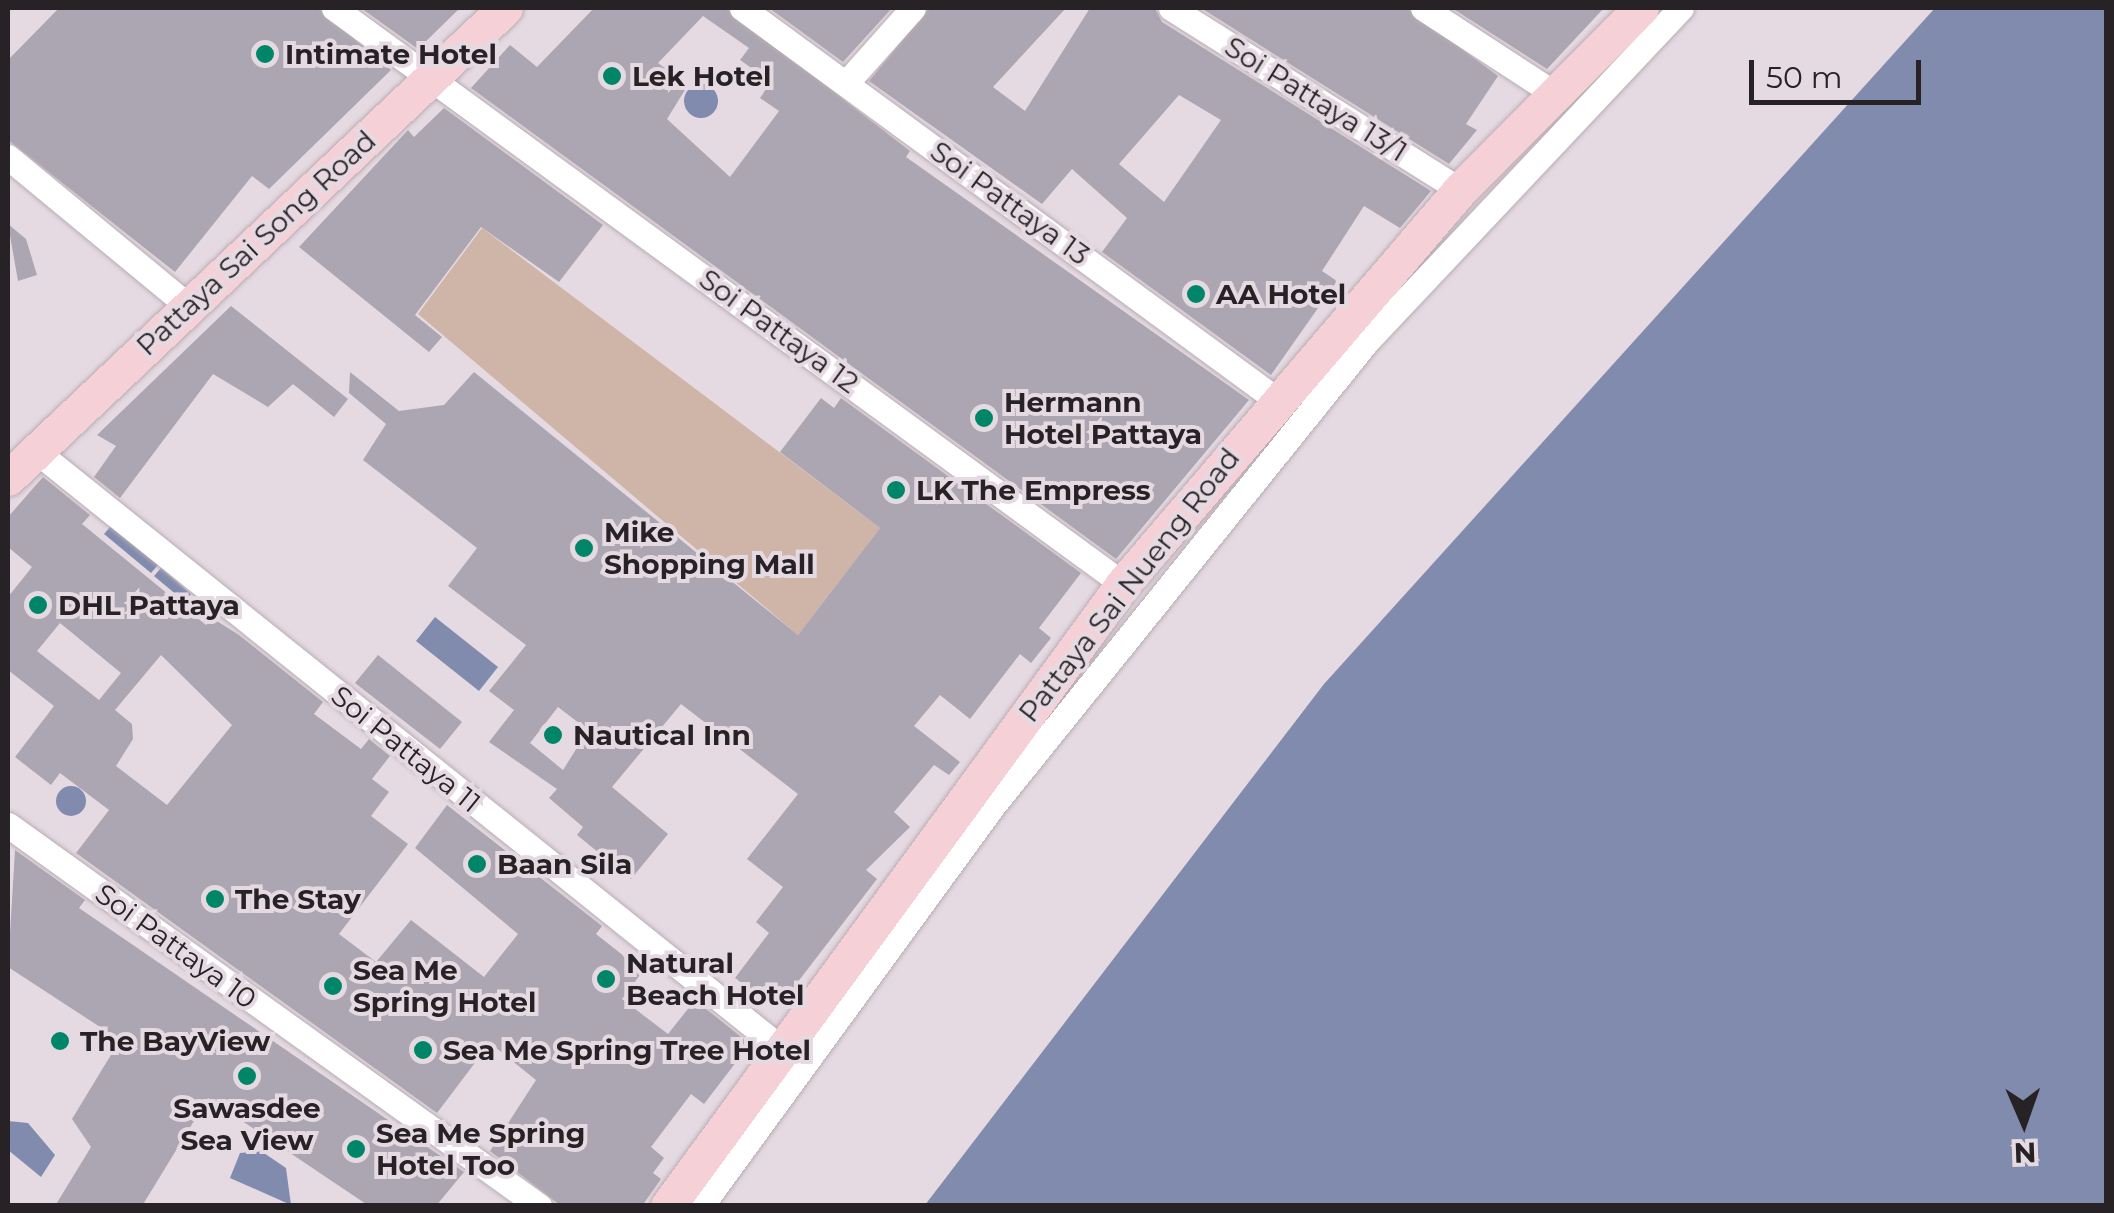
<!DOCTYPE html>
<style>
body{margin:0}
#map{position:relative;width:2114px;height:1213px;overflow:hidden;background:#e6dae2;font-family:Montserrat,sans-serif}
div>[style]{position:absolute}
.green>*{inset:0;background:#cfb4a8}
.water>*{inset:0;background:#818bae}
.round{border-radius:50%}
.building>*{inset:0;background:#aba6b1}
.roads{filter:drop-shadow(0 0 2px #b9adb5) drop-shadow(0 0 2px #b9adb5)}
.street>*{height:25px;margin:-12.5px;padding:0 12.5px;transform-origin:12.5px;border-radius:12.5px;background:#fff}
.secondary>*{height:35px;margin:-17.5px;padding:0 17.5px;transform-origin:17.5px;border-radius:17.5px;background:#f5d1d7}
.dots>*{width:28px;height:28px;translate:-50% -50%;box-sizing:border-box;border:5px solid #e6dae2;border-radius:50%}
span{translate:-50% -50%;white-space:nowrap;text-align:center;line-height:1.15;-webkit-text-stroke:8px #e6dae2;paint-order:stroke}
.poi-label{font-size:28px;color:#272225;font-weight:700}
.left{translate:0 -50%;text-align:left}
.street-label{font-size:28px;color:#272225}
.frame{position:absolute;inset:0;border:10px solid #272225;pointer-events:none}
.north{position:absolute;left:1974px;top:1073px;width:100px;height:100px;-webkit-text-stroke:8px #e6dae2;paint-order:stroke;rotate:178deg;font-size:28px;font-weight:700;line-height:40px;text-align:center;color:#272225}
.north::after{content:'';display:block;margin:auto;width:35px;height:45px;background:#272225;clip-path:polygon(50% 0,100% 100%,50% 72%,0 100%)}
.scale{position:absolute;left:1749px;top:60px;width:172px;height:45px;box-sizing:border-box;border:5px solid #272225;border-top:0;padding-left:12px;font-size:30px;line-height:35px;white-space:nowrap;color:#272225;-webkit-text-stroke:8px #e6dae2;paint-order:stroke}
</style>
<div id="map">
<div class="green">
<div style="clip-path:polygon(482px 228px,880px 528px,798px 635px,418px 314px)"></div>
</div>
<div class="water">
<div style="clip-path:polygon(1935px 8px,2106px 8px,2106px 1205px,925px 1205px,1324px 684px)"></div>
<div class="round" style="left:684px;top:84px;width:34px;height:34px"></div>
<div style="clip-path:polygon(111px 526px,158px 565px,151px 573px,104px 534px)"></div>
<div style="clip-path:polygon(161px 568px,191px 594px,184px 601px,154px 576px)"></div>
<div style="clip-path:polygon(435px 617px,498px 667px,479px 691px,416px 641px)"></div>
<div class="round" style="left:56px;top:786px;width:30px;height:30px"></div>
<div style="clip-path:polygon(8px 1121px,28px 1123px,55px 1155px,41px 1177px,8px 1150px)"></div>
<div style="clip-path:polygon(261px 1151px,286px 1168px,291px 1205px,230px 1178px,240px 1153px)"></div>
</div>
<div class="building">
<div style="clip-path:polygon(59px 8px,318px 8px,391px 70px,269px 189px,252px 176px,175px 272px,8px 140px,8px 60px)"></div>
<div style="clip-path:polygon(361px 8px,460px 8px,418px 49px)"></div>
<div style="clip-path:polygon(evenodd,594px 8px,726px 8px,910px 151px,906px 157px,1249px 400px,1116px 559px,471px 88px,510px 45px,537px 67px,594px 8px,703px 16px,749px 48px,740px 60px,771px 82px,760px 98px,779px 111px,730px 177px,667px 119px,688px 85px,658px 63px,703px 16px)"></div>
<div style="clip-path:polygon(769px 8px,892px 8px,843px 62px)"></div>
<div style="clip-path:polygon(evenodd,929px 8px,1066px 8px,993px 87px,1025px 111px,1090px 8px,1155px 8px,1162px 22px,1431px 191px,1400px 228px,1364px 206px,1322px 271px,1337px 281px,1271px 375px,1102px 252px,1127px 218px,1072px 169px,1042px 204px,869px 81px,929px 8px,1179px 95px,1221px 120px,1164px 202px,1119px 164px,1179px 95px)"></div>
<div style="clip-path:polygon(1201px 8px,1407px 8px,1498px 76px,1466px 124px,1477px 130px,1449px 164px)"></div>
<div style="clip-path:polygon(1452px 8px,1604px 8px,1547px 69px)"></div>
<div style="clip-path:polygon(444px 108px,603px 225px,559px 282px,481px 227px,415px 315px,442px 337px,429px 352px,299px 247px,408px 130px,414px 137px)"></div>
<div style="clip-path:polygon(8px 224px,26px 239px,37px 275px,18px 281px)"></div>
<div style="clip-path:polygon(231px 306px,348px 399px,334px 417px,293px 384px,268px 407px,213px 374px,120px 498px,94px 477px,116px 446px,97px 435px)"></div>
<div style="clip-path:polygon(evenodd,350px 372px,399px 411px,444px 405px,474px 372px,798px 635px,880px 528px,780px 452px,821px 398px,834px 408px,841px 398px,1081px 573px,1039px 628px,1051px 638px,1031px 663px,1020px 654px,970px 719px,940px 695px,914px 726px,960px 762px,949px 775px,934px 765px,894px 812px,910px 827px,866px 870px,877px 879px,777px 1009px,735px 978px,769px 933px,756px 922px,783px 887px,747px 859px,798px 794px,681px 704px,612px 787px,668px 834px,631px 879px,577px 835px,583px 827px,549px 798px,557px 789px,489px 742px,514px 710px,489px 691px,526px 645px,448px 586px,477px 548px,363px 460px,386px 424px,349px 393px,350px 372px,558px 707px,588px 730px,563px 770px,530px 743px,558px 707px)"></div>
<div style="clip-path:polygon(evenodd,43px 477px,90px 515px,82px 524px,206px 625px,212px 618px,239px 635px,323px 702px,314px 714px,361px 749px,369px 739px,390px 756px,372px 779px,389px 792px,371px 816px,408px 844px,339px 934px,376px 962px,411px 920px,484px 977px,518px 934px,415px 848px,447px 805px,602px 926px,596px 934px,643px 971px,622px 999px,668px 1034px,695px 1000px,750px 1044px,704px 1104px,691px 1094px,651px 1147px,664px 1158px,653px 1173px,661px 1179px,642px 1206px,561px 1206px,490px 1151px,536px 1080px,490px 1043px,437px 1113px,76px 853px,109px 810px,60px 773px,51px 785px,15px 757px,54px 706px,8px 670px,8px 597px,32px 567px,8px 547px,8px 517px,43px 477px,60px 623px,121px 673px,99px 700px,37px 651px,60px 623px,43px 477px,161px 655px,232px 725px,167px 805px,116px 766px,133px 739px,132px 724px,115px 710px,161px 655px)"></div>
<div style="clip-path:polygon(378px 655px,462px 722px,440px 749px,355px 683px)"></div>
<div style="clip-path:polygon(15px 850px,85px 900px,79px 908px,464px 1172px,436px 1206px,369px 1206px,208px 1098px,142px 1206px,55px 1206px,91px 1147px,72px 1119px,120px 1040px,8px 967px)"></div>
</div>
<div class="roads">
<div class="street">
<div style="left:334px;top:8px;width:977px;rotate:36.13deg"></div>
<div style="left:742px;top:8px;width:663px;rotate:36.23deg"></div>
<div style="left:1171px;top:8px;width:342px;rotate:32.2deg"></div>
<div style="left:1423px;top:8px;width:158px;rotate:33.1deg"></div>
<div style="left:847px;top:82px;width:99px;rotate:-48.3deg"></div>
<div style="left:8px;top:157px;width:231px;rotate:39.6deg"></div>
<div style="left:36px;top:451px;width:950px;rotate:38.72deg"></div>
<div style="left:8px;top:825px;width:654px;rotate:35.66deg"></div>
<div style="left:701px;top:1206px;width:492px;rotate:-53.9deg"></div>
<div style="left:991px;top:808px;width:600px;rotate:-51.16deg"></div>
<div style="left:1367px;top:341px;width:458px;rotate:-46.7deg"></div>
</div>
<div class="secondary">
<div style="left:8px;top:478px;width:684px;rotate:-43.4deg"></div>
<div style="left:668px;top:1206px;width:771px;rotate:-53.81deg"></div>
<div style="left:1123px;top:584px;width:518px;rotate:-49.46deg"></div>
<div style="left:1460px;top:190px;width:257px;rotate:-45.2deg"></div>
</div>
</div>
<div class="dots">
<div style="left:265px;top:54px;background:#008568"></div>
<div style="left:612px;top:76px;background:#008568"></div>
<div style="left:1196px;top:294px;background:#008568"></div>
<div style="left:984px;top:418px;background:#008568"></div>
<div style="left:896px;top:490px;background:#008568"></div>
<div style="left:584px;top:548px;background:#008568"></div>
<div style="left:38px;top:605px;background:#008568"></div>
<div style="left:553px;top:735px;background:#008568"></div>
<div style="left:477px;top:864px;background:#008568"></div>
<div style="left:215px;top:899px;background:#008568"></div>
<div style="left:606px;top:979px;background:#008568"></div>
<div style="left:333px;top:986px;background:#008568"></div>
<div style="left:60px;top:1041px;background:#008568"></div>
<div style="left:423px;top:1050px;background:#008568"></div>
<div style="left:247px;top:1076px;background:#008568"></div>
<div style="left:356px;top:1149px;background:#008568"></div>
</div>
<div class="poi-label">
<span class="left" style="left:285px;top:54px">Intimate Hotel</span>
<span class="left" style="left:632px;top:76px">Lek Hotel</span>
<span class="left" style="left:1216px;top:294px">AA Hotel</span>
<span class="left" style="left:1004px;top:418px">Hermann<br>Hotel Pattaya</span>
<span class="left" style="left:916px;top:490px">LK The Empress</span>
<span class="left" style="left:604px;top:548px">Mike<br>Shopping Mall</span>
<span class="left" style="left:58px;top:605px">DHL Pattaya</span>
<span class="left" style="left:573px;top:735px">Nautical Inn</span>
<span class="left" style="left:497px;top:864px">Baan Sila</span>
<span class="left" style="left:235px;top:899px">The Stay</span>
<span class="left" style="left:626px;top:979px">Natural<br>Beach Hotel</span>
<span class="left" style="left:353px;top:986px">Sea Me<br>Spring Hotel</span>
<span class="left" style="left:80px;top:1041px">The BayView</span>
<span class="left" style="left:443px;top:1050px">Sea Me Spring Tree Hotel</span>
<span style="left:247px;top:1124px">Sawasdee<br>Sea View</span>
<span class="left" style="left:376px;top:1149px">Sea Me Spring<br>Hotel Too</span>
</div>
<div class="street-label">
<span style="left:1316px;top:99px;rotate:32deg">Soi Pattaya 13/1</span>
<span style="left:1010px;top:203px;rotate:36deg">Soi Pattaya 13</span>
<span style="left:256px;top:243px;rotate:-43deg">Pattaya Sai Song Road</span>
<span style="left:779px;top:331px;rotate:36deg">Soi Pattaya 12</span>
<span style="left:1129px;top:585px;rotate:-52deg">Pattaya Sai Nueng Road</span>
<span style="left:406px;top:749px;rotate:39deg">Soi Pattaya 11</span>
<span style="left:176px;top:946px;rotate:36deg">Soi Pattaya 10</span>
</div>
<div class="frame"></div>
<div class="north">N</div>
<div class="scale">50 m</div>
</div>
